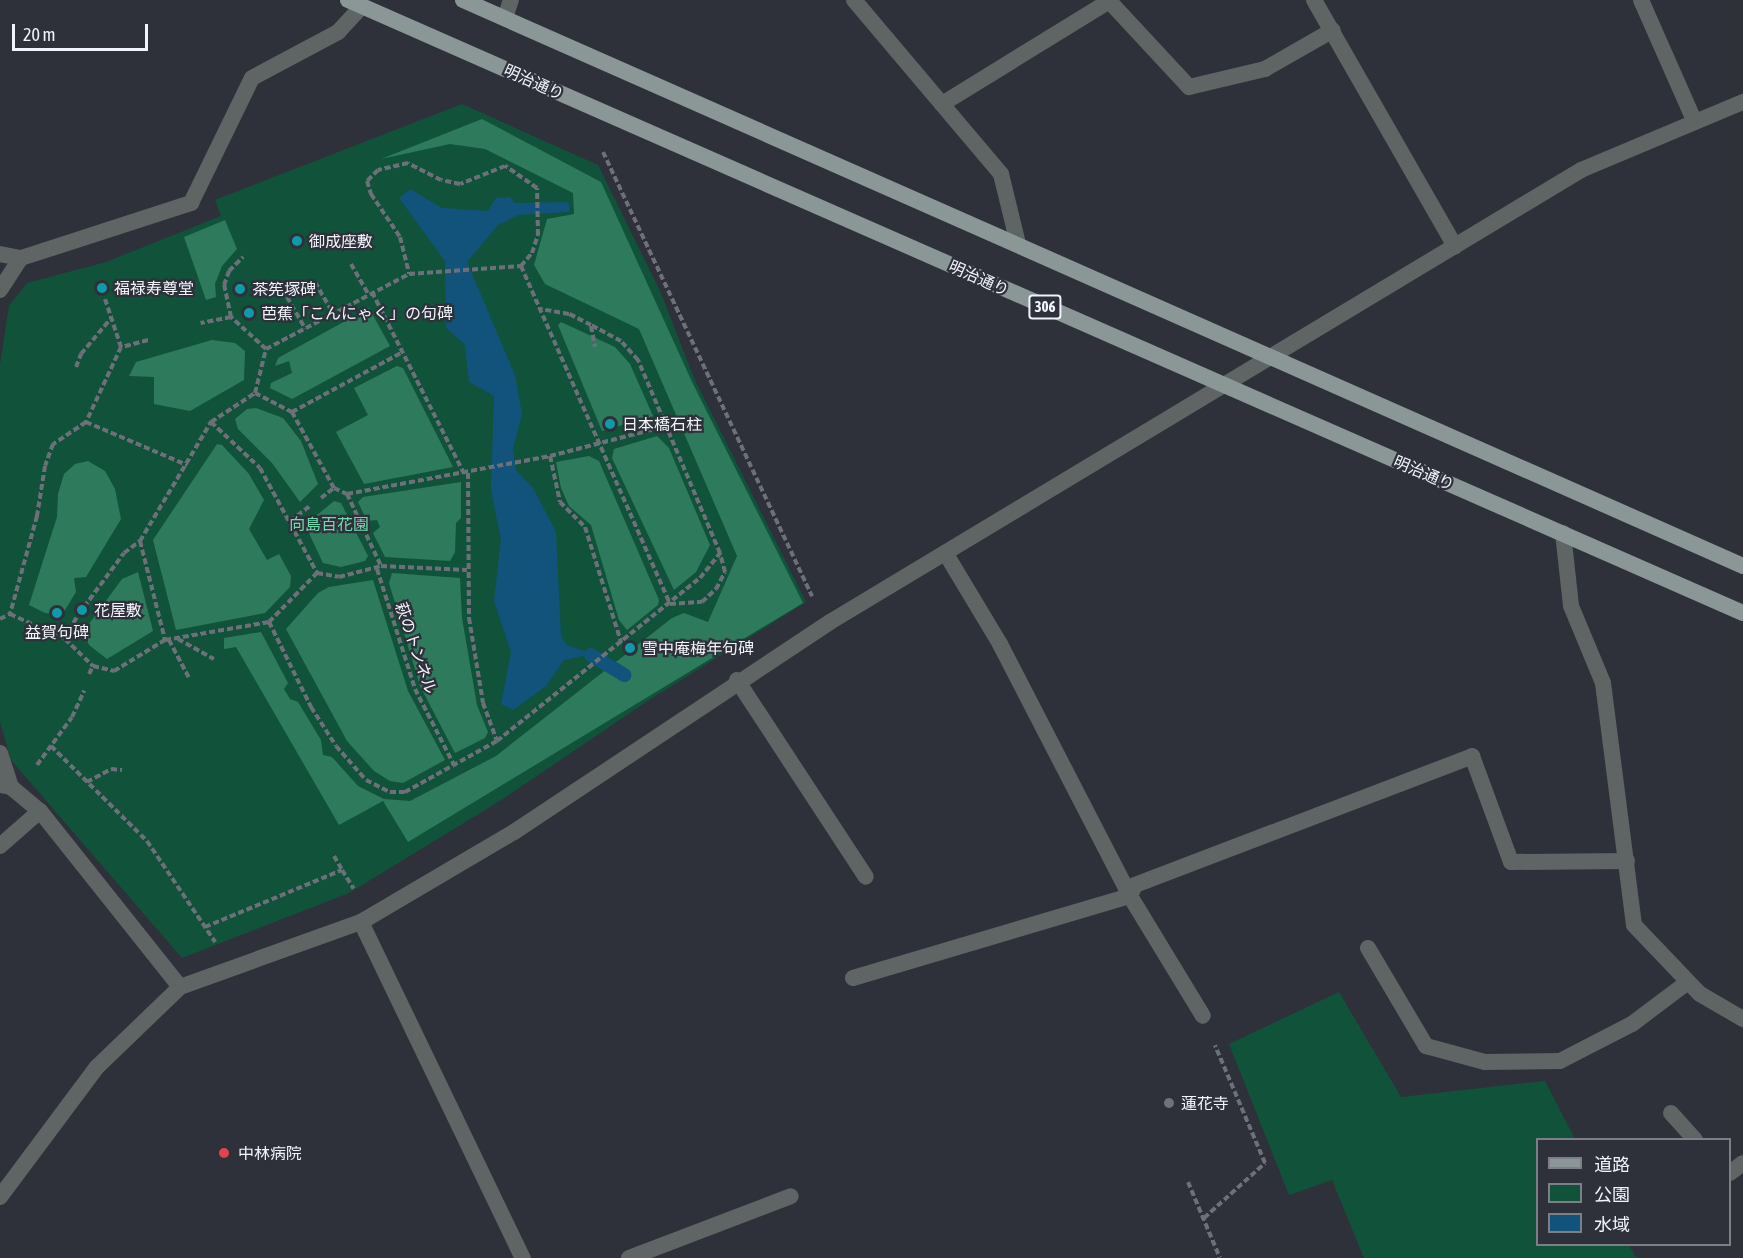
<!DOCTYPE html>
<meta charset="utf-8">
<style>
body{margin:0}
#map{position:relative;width:1743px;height:1258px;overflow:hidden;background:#2e313a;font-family:"Asap Condensed","Noto Sans JP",sans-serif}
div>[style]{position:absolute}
.green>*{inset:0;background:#10533a}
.forest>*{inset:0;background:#2d7b5c}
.water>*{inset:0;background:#12537b}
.stream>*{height:14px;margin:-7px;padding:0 7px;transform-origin:7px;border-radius:7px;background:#12537b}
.path>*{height:4px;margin-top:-2px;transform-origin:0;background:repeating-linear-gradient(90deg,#6d7078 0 6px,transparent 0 9px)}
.service>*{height:16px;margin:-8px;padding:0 8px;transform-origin:8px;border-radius:8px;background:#5f6565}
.minor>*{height:16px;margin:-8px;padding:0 8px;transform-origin:8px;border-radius:8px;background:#5f6565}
.primary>*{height:16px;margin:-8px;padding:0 8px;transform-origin:8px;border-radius:8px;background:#8b9796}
.dots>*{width:16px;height:16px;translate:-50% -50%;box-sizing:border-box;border:3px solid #2e313a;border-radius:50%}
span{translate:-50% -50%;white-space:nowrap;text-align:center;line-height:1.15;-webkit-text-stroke:4.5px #2e313a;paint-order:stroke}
.shield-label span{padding:2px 4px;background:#2e313a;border:2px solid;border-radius:4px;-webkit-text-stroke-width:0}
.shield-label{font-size:15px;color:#f1f4fa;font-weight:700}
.street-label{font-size:16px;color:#f1f4fa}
.poi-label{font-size:16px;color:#f1f4fa}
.left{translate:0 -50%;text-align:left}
.park-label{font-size:16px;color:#6fdbad}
.legend{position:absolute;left:1536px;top:1138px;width:195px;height:108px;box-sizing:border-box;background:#2e313a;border:2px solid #7c7f87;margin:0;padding:8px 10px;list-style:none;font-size:18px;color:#f1f4fa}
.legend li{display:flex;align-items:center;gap:12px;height:30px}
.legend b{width:30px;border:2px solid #7c7f87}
.scale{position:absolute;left:12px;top:24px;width:136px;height:27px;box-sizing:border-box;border:3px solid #f1f4fa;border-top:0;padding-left:8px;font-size:18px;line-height:21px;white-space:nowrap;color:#f1f4fa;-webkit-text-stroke:4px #2e313a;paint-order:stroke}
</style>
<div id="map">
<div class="green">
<div style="clip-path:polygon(462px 104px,598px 165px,660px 291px,694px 378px,806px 602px,649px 700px,503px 799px,349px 893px,182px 958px,11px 760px,0 722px,0 364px,9px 306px,27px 283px,106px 262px,221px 216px,215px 200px)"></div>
<div style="clip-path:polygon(1339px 992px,1401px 1097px,1545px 1081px,1575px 1139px,1538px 1140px,1538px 1244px,1629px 1245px,1636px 1258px,1364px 1258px,1332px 1180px,1289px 1195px,1229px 1044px)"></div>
</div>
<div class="forest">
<div style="clip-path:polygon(482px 119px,601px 182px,693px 384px,803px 603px,408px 842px,383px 801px,339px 825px,236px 647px,224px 649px,224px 638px,261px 632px,288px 683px,284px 689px,290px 699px,298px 702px,321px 740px,323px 755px,332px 757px,358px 786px,384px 799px,410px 801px,496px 756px,672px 618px,684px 613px,708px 622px,737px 556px,639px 329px,545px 284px,534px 265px,547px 219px,574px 214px,573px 193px,485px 149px,450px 144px,381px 159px)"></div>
<div style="clip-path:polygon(225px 220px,237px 249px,222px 266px,215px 284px,216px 297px,206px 300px,184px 237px)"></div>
<div style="clip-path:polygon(369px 308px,390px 346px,292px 399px,270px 388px,271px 383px,292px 373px,289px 361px,275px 366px,278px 358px)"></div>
<div style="clip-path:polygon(561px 322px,615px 347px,630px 364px,653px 416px,602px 431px,558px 325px)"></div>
<div style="clip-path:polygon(212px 340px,235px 343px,245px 351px,244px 380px,190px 411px,154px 404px,154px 377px,129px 376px,136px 362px)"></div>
<div style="clip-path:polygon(397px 366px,403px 368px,453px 467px,364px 484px,336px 432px,368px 415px,354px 388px)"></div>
<div style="clip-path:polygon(256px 408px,283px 418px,301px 441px,318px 484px,300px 502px,272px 463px,238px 429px,235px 419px,247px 409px)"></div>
<div style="clip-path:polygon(657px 436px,669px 448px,710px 545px,696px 572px,674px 590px,612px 458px,614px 449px)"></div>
<div style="clip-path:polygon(217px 444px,222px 445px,249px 474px,264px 500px,249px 529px,267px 560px,279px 554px,291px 576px,290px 587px,265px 613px,176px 630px,153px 540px)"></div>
<div style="clip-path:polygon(589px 456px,599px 461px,659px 600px,658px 605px,627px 630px,619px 620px,591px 525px,569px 506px,561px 488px,556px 462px)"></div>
<div style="clip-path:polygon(88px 461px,105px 471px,115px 489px,121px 519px,86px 577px,74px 578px,76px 592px,62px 615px,45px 613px,29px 605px,57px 517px,58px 494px,64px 474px,75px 464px)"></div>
<div style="clip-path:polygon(461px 482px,461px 518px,456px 523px,455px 552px,450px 561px,385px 557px,373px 533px,380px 527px,377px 520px,367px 521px,358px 502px,363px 497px)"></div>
<div style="clip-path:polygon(334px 501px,341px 503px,368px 556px,365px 561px,341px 567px,323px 563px,305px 525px)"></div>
<div style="clip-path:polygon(138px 572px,153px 631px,107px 659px,89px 645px,83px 632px,122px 579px)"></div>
<div style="clip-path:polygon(392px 573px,460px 578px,462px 618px,477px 705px,488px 732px,485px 738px,455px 753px,420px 686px,389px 583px)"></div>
<div style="clip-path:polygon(373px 580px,408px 691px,445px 760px,403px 783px,390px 781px,374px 771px,347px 741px,286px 629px,318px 593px,329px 587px)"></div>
</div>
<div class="water">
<div style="clip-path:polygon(410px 189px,442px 208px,488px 211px,496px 198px,510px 197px,515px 203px,568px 202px,570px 208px,569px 212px,518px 215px,498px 225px,467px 262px,515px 375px,522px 414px,513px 449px,516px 470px,533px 488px,556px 532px,561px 636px,567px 645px,592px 654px,564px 660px,546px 686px,513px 710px,501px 704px,511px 652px,494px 601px,501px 540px,491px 490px,494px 396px,469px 382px,465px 345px,446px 327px,445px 261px,399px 198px)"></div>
</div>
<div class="stream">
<div style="left:591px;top:655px;width:39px;rotate:31deg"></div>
</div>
<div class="path">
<div style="left:603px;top:152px;width:491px;rotate:64.8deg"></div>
<div style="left:351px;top:264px;width:34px;rotate:60deg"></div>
<div style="left:521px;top:266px;width:369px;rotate:66.2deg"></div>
<div style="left:670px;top:604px;width:32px;rotate:-4deg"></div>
<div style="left:702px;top:602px;width:19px;rotate:-43deg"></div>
<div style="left:716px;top:589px;width:19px;rotate:-62deg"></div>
<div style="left:725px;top:572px;width:20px;rotate:-105deg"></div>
<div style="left:315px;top:282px;width:36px;rotate:60deg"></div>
<div style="left:372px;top:292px;width:203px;rotate:63.1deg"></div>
<div style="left:287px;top:297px;width:36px;rotate:60deg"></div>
<div style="left:105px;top:299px;width:51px;rotate:71.6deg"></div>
<div style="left:231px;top:317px;width:33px;rotate:-102deg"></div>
<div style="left:224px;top:285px;width:15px;rotate:-70deg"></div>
<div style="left:229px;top:271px;width:20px;rotate:-45deg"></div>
<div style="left:591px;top:326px;width:21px;rotate:79deg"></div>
<div style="left:148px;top:340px;width:28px;rotate:165deg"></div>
<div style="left:121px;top:347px;width:83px;rotate:115deg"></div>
<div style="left:86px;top:422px;width:40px;rotate:146deg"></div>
<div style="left:53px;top:444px;width:23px;rotate:110deg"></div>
<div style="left:45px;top:466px;width:51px;rotate:99.1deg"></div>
<div style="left:37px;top:516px;width:102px;rotate:105.4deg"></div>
<div style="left:10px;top:614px;width:60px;rotate:24.4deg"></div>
<div style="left:65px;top:639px;width:39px;rotate:44deg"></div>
<div style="left:93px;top:666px;width:22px;rotate:13deg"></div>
<div style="left:114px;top:671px;width:60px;rotate:-31.3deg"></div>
<div style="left:165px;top:640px;width:106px;rotate:-9.8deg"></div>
<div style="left:269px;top:622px;width:69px;rotate:-45.6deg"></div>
<div style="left:317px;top:573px;width:22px;rotate:10deg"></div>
<div style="left:339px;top:577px;width:43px;rotate:-14.7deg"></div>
<div style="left:381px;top:566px;width:86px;rotate:2.7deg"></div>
<div style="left:266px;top:349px;width:161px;rotate:-27.7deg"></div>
<div style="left:409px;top:274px;width:112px;rotate:-4.1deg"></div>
<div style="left:521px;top:266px;width:17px;rotate:-50deg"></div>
<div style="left:532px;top:253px;width:19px;rotate:-72deg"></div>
<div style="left:538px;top:235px;width:47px;rotate:-91.2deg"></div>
<div style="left:537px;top:188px;width:39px;rotate:-145deg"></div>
<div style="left:505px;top:166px;width:48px;rotate:158.2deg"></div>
<div style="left:460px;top:184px;width:19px;rotate:-168deg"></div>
<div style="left:441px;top:180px;width:37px;rotate:-153deg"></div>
<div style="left:408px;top:163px;width:31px;rotate:167deg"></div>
<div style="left:378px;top:170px;width:16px;rotate:135deg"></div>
<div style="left:367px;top:181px;width:14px;rotate:73deg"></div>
<div style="left:371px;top:194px;width:52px;rotate:56deg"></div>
<div style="left:400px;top:237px;width:38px;rotate:76deg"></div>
<div style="left:76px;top:367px;width:14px;rotate:-69deg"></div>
<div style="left:81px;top:354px;width:48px;rotate:-50deg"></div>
<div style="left:255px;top:393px;width:42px;rotate:27.2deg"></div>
<div style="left:292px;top:412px;width:87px;rotate:61.1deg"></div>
<div style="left:334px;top:488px;width:14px;rotate:25deg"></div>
<div style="left:347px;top:494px;width:80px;rotate:64.7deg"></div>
<div style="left:292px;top:412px;width:126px;rotate:-28.4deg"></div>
<div style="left:86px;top:422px;width:110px;rotate:23.1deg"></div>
<div style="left:211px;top:422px;width:67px;rotate:43.2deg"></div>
<div style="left:260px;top:468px;width:119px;rotate:61.5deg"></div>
<div style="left:550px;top:456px;width:47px;rotate:77.7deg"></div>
<div style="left:560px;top:502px;width:35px;rotate:45deg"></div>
<div style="left:585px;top:527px;width:121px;rotate:72.6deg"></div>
<div style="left:468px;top:473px;width:145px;rotate:89.6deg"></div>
<div style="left:469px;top:618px;width:86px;rotate:80.6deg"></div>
<div style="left:483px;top:703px;width:40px;rotate:69.8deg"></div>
<div style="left:347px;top:494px;width:207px;rotate:-10.6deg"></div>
<div style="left:550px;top:456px;width:120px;rotate:-14.5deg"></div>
<div style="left:321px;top:498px;width:16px;rotate:-38deg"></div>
<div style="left:290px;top:521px;width:25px;rotate:-37deg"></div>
<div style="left:140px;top:541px;width:102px;rotate:75.8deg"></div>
<div style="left:377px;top:569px;width:126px;rotate:72.4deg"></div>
<div style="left:415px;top:689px;width:85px;rotate:62.8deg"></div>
<div style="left:84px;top:607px;width:67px;rotate:-53.5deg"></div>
<div style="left:124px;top:553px;width:20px;rotate:-37deg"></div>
<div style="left:140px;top:541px;width:139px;rotate:-59.2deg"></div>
<div style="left:211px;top:422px;width:53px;rotate:-33.4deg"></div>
<div style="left:255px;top:393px;width:45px;rotate:-76deg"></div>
<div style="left:266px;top:349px;width:47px;rotate:-137.6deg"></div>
<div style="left:231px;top:317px;width:31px;rotate:169deg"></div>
<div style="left:0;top:619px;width:11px;rotate:-27deg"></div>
<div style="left:269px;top:622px;width:95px;rotate:63.7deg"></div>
<div style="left:311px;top:707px;width:46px;rotate:57.3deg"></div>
<div style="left:336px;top:746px;width:45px;rotate:48.6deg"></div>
<div style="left:366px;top:780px;width:27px;rotate:27deg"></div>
<div style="left:390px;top:792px;width:15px"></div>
<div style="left:405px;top:792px;width:105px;rotate:-29deg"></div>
<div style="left:497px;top:741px;width:260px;rotate:-38.8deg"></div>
<div style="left:700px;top:578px;width:32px;rotate:-51deg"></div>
<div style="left:720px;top:553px;width:210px;rotate:-113deg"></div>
<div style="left:638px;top:360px;width:25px;rotate:-132deg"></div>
<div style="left:621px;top:341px;width:34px;rotate:-152deg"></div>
<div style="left:591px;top:325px;width:25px;rotate:-153deg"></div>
<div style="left:569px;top:314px;width:28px;rotate:-170deg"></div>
<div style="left:65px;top:639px;width:30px;rotate:-62deg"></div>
<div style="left:178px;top:639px;width:41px;rotate:29.1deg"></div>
<div style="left:169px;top:640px;width:43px;rotate:62.2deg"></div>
<div style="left:89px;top:674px;width:9px;rotate:-63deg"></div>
<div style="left:51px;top:746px;width:135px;rotate:44.7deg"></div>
<div style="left:147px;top:841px;width:122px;rotate:56deg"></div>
<div style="left:37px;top:765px;width:59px;rotate:-53.9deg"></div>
<div style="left:72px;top:717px;width:29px;rotate:-65deg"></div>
<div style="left:87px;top:782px;width:27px;rotate:-28deg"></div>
<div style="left:111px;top:769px;width:11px;rotate:5deg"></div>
<div style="left:334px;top:856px;width:16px;rotate:60deg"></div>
<div style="left:205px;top:927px;width:148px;rotate:-22.6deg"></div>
<div style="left:342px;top:870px;width:22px;rotate:58deg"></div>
<div style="left:1188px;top:1182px;width:82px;rotate:67.2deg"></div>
<div style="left:1204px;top:1218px;width:82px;rotate:-42deg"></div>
<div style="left:1265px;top:1163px;width:128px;rotate:-113deg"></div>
</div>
<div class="service">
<div style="left:854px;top:0;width:228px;rotate:49.8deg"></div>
<div style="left:1001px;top:174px;width:72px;rotate:76.3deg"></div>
<div style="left:1314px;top:0;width:284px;rotate:60.2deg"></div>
<div style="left:1111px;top:3px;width:115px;rotate:47.1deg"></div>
<div style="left:1189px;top:87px;width:78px;rotate:-13.3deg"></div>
<div style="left:1265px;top:69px;width:78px;rotate:-29.8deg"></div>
<div style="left:505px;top:18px;width:19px;rotate:-72deg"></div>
<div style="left:942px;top:104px;width:198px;rotate:-31.6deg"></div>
<div style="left:0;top:254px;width:21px;rotate:11deg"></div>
<div style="left:21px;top:258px;width:179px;rotate:-17.9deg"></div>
<div style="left:191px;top:203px;width:139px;rotate:-64deg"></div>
<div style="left:252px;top:78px;width:98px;rotate:-28.1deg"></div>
<div style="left:338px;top:32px;width:35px;rotate:-47deg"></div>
<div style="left:737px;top:680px;width:235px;rotate:56.8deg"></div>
<div style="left:0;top:846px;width:53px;rotate:-41.2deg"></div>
<div style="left:1130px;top:896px;width:140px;rotate:58.7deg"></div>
<div style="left:1368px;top:948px;width:114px;rotate:59.4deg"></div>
<div style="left:1426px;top:1046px;width:61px;rotate:15.2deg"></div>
<div style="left:1485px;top:1062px;width:75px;rotate:-0.8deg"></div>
<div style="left:1560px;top:1061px;width:81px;rotate:-27.2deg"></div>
<div style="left:1632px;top:1024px;width:70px;rotate:-36.9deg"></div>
<div style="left:853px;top:978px;width:289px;rotate:-16.5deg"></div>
<div style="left:1130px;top:896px;width:12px;rotate:-66deg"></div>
<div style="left:1135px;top:885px;width:361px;rotate:-20.9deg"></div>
<div style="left:1472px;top:756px;width:113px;rotate:69.8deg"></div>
<div style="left:1511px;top:862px;width:116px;rotate:-0.5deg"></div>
<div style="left:1671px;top:1113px;width:36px;rotate:48deg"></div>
<div style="left:1730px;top:1173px;width:16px;rotate:-38deg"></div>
<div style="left:629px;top:1258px;width:173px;rotate:-20.9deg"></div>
</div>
<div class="minor">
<div style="left:1641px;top:0;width:131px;rotate:66.2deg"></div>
<div style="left:0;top:290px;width:38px;rotate:-57deg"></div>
<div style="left:1563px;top:533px;width:73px;rotate:83.7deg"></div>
<div style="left:1571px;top:606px;width:83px;rotate:67.4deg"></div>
<div style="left:1603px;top:683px;width:244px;rotate:82.7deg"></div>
<div style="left:1634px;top:925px;width:95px;rotate:46.3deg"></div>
<div style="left:1700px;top:994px;width:50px;rotate:30.2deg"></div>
<div style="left:946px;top:554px;width:105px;rotate:59deg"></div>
<div style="left:1000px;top:644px;width:284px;rotate:62.7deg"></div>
<div style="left:0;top:753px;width:36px;rotate:72deg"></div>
<div style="left:0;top:785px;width:11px;rotate:10deg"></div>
<div style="left:11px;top:787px;width:38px;rotate:40deg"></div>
<div style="left:40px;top:811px;width:225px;rotate:51.5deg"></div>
<div style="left:361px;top:922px;width:373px;rotate:64.3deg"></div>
<div style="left:0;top:1197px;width:162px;rotate:-53.3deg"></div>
<div style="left:97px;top:1067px;width:115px;rotate:-43.9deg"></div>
<div style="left:180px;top:987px;width:192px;rotate:-19.8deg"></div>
<div style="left:361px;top:922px;width:178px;rotate:-30.5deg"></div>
<div style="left:514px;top:832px;width:379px;rotate:-33.6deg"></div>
<div style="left:830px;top:622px;width:877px;rotate:-31.04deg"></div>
<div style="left:1581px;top:170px;width:176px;rotate:-22.8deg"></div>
</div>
<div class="primary">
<div style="left:348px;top:0;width:1524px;rotate:23.72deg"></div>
<div style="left:463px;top:0;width:1400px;rotate:23.85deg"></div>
</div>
<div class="dots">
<div style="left:297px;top:241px;background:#0f9aa8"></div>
<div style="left:102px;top:288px;background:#0f9aa8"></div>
<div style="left:240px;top:289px;background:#0f9aa8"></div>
<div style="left:249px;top:313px;background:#0f9aa8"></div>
<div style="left:610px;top:424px;background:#0f9aa8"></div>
<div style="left:82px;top:610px;background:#0f9aa8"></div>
<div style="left:57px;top:613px;background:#0f9aa8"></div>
<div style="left:630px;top:648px;background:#0f9aa8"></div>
<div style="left:1169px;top:1103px;background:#6b7280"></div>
<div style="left:224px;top:1153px;background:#e0444e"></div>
</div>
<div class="shield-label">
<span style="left:1045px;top:307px">306</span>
</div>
<div class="street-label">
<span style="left:534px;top:82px;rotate:24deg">明治通り</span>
<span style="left:979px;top:278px;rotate:24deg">明治通り</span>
<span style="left:1424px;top:473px;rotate:23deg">明治通り</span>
<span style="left:416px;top:648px;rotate:71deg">萩のトンネル</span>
</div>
<div class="poi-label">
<span class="left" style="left:309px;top:241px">御成座敷</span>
<span class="left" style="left:114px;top:288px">福禄寿尊堂</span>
<span class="left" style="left:252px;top:289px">茶筅塚碑</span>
<span class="left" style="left:261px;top:313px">芭蕉「こんにゃく」の句碑</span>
<span class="left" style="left:622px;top:424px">日本橋石柱</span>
<span class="left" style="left:94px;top:610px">花屋敷</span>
<span style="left:57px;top:632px">益賀句碑</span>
<span class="left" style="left:642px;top:648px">雪中庵梅年句碑</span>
<span class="left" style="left:1181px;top:1103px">蓮花寺</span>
<span class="left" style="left:238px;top:1153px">中林病院</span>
</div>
<div class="park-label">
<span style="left:329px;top:524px">向島百花園</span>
</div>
<ul class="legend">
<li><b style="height:8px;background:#8b9796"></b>道路</li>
<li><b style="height:16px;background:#10533a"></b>公園</li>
<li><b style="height:16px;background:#12537b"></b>水域</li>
</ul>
<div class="scale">20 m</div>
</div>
